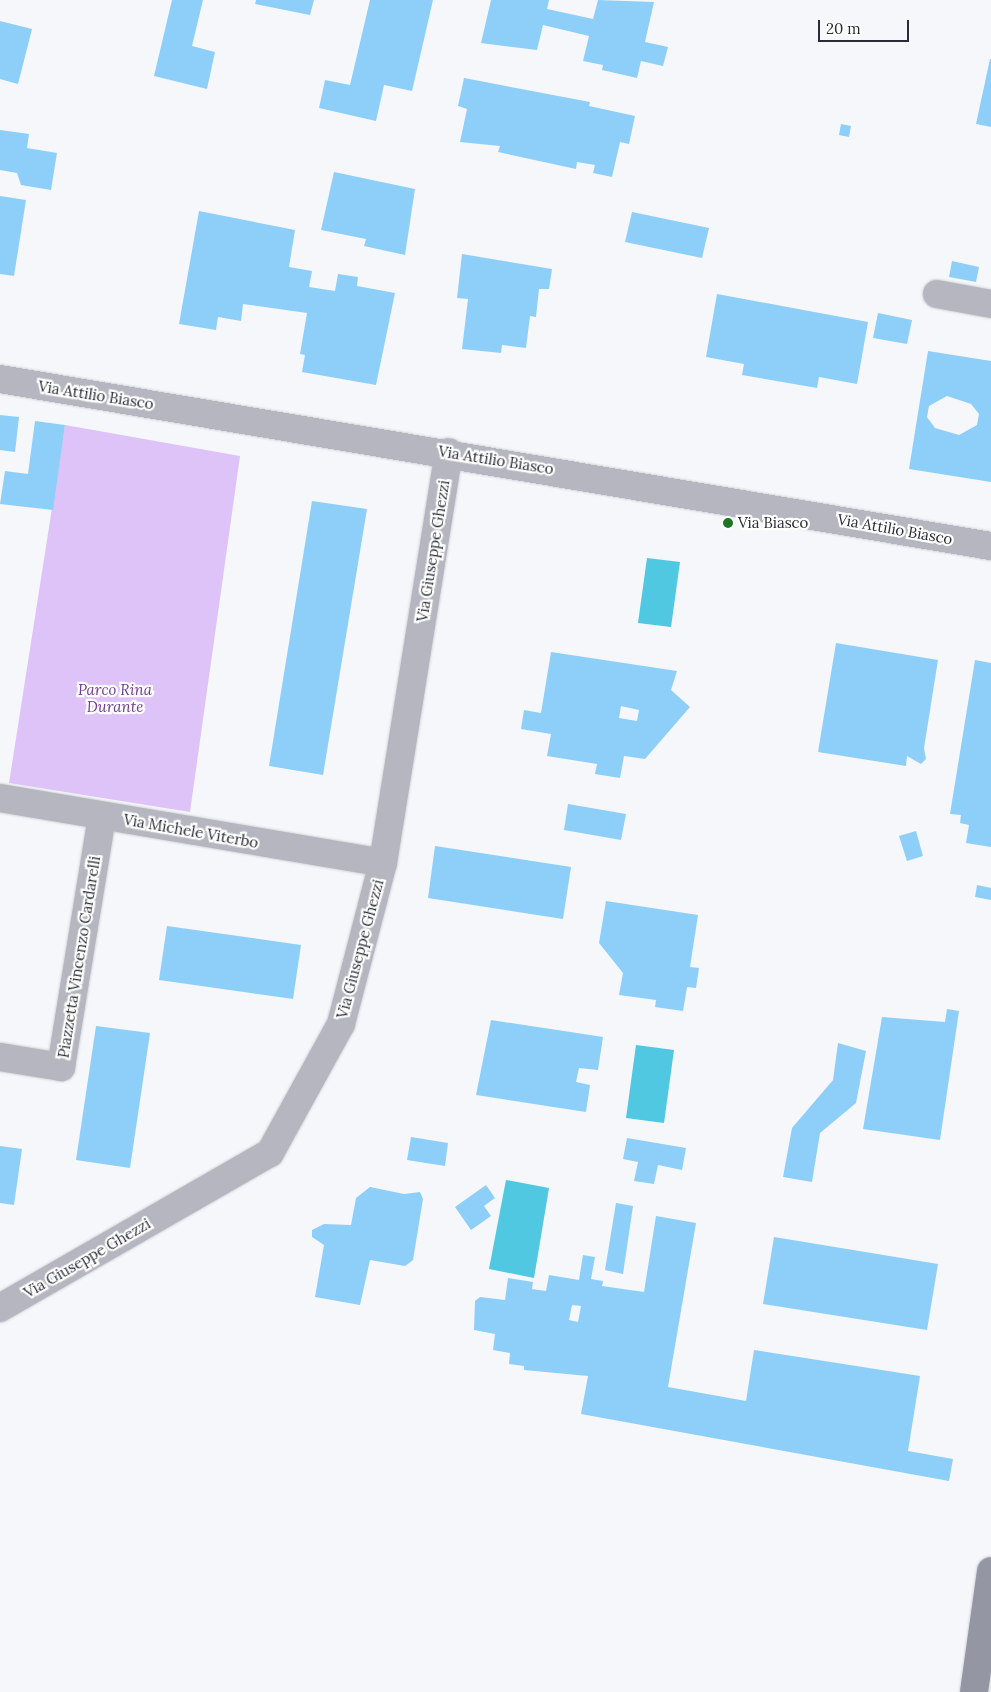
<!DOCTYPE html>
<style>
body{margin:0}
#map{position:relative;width:991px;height:1692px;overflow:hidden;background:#f5f7fb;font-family:Lora,serif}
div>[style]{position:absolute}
.green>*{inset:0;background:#dec3f8}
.water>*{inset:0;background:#50c8e2}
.building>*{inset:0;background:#8ecff9}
.roads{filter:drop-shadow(0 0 1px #d0d3d7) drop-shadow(0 0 1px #d0d3d7)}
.street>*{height:28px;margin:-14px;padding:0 14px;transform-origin:14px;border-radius:14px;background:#b5b6bf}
.secondary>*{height:28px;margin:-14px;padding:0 14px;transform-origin:14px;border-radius:14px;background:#9596a4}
.dots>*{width:14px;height:14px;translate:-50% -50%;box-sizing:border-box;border:2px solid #fff;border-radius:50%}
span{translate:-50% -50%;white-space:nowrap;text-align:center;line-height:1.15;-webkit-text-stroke:4.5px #fff;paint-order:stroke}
.street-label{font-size:15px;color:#282d34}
.poi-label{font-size:15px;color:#282d34}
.left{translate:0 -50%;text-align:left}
.park-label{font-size:15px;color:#6e3d93;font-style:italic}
.scale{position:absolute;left:818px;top:20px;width:91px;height:22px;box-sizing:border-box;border:2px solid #282d34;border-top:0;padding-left:6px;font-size:15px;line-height:18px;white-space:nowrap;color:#282d34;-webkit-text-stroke:4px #fff;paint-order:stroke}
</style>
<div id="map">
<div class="green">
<div style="clip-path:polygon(65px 425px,240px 456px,190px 812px,9px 783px)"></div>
</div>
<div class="water">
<div style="clip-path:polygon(647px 558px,680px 562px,671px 627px,638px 623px)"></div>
<div style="clip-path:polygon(636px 1045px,674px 1050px,664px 1123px,626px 1118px)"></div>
<div style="clip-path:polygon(506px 1180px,549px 1188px,534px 1278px,489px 1269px)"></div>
</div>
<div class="building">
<div style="clip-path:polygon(172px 0,203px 0,192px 46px,215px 52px,207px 89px,154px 76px)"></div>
<div style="clip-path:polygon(256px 0,314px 0,310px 15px,255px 4px)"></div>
<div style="clip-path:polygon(370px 0,433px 0,412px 91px,384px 85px,376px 121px,319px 108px,325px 80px,350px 85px)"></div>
<div style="clip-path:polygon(491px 0,549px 0,547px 9px,593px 19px,598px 0,654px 2px,645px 42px,668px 47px,663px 66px,641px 61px,637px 78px,602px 70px,603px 65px,583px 61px,589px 36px,543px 25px,537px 50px,481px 43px)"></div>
<div style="clip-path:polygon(0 21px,32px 29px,18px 84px,0 79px)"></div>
<div style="clip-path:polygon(990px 59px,991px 59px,991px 127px,976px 124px)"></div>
<div style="clip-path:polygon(464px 78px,590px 102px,589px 106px,635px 116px,629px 144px,620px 142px,612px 177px,593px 173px,595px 165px,577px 162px,576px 169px,498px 152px,500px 146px,460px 142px,467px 109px,458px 106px)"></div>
<div style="clip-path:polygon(841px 124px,851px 126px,849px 137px,839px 135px)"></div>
<div style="clip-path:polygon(0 130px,29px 134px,27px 148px,57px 153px,51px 190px,21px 185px,17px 173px,0 170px)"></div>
<div style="clip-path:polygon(334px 172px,415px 189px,405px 255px,364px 246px,366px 239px,321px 230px)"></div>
<div style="clip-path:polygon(0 196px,26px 200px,14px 276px,0 274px)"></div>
<div style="clip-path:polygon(199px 211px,295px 230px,289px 267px,312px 271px,309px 287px,335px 291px,338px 274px,358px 277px,357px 286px,395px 293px,376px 385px,302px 372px,305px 355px,300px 354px,307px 313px,243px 304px,241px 321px,218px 317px,216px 330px,179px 324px)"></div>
<div style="clip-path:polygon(632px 212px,709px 228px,702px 258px,625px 242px)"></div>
<div style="clip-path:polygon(462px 254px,552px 269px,549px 289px,539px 289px,536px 317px,530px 316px,526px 348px,502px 345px,501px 353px,462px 349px,468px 299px,457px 298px)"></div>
<div style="clip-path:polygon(952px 261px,979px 267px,976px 282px,949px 277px)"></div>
<div style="clip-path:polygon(717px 294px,868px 322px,857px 384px,819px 377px,817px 388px,742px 375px,744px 364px,706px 357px)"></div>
<div style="clip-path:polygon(878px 313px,912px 320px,907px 344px,873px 338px)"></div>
<div style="clip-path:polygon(evenodd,928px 351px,991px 361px,991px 482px,909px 469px,928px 351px,947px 396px,971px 404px,979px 414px,977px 425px,959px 435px,935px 428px,927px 417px,929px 406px,947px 396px)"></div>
<div style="clip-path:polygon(0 415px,19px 417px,15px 452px,0 450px)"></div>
<div style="clip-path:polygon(35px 421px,65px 425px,53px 510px,0 504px,5px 471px,28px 474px)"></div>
<div style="clip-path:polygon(312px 501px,367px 509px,323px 775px,269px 766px)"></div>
<div style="clip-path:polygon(836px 643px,938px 660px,924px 748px,926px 759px,921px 764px,907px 756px,906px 766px,818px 752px)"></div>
<div style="clip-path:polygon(evenodd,551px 652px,677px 671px,671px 690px,690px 707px,645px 759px,624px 756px,620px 778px,595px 774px,597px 764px,547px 756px,551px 734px,521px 729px,524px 710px,541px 713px,551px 652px,621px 706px,639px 710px,637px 721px,619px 718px,621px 706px)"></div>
<div style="clip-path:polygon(975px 660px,991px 663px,991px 847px,966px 843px,969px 825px,960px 823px,961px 815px,950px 814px)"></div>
<div style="clip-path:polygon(568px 804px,626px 814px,621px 840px,564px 830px)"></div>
<div style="clip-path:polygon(916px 831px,923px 856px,907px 861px,899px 836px)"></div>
<div style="clip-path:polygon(435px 846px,571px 867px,563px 919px,428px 898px)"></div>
<div style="clip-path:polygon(977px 885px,991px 888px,991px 900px,975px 897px)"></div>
<div style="clip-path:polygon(606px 901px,698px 915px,690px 967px,699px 968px,696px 988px,687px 987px,683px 1011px,655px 1007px,656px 1000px,619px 995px,623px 973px,599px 943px)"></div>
<div style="clip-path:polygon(167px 926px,301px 945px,293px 999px,159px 980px)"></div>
<div style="clip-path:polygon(947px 1009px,959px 1011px,940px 1140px,863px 1129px,882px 1017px,945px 1022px)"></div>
<div style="clip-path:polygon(491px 1020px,603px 1037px,598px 1070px,579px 1068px,576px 1082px,590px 1085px,586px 1112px,476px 1095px)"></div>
<div style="clip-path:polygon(96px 1026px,150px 1033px,130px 1168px,76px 1160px)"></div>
<div style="clip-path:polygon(838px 1043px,866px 1051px,856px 1103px,820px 1133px,812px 1182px,783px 1177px,792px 1128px,833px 1080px)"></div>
<div style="clip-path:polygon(411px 1137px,448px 1143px,445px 1166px,407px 1160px)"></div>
<div style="clip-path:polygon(627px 1138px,686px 1148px,682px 1170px,658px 1165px,654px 1184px,634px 1181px,638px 1162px,623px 1159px)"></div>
<div style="clip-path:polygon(0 1146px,22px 1149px,14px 1205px,0 1203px)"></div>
<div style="clip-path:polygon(486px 1185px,495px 1198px,484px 1206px,491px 1216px,471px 1230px,455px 1207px)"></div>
<div style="clip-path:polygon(370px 1187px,404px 1194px,420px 1192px,423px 1199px,413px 1260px,405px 1266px,370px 1260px,360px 1305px,315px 1297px,324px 1245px,312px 1237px,312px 1230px,324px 1224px,351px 1225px,356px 1198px)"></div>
<div style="clip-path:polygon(616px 1203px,633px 1206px,623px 1274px,605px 1270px)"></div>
<div style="clip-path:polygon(evenodd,656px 1216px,696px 1223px,668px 1387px,746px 1401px,754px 1350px,920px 1376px,908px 1451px,953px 1459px,949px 1481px,581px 1414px,588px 1376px,524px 1370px,524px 1366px,509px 1364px,510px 1353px,493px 1350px,495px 1334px,474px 1330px,475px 1301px,480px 1297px,505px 1300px,508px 1278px,533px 1282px,532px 1289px,546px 1291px,549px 1275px,579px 1280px,583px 1255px,595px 1257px,591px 1279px,603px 1281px,602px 1286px,644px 1292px,656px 1216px,572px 1305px,581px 1306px,578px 1322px,569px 1320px,572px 1305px)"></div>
<div style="clip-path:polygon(774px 1237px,938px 1264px,927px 1330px,763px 1304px)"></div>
</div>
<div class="roads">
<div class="street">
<div style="left:937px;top:294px;width:55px;rotate:10.5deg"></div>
<div style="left:0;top:379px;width:1005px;rotate:9.57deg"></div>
<div style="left:0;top:798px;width:388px;rotate:9.6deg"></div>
<div style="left:0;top:1057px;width:62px;rotate:9.3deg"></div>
<div style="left:61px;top:1067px;width:254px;rotate:-80.7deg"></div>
<div style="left:0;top:1308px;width:311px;rotate:-29.9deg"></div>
<div style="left:270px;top:1153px;width:147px;rotate:-61.2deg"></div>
<div style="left:341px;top:1024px;width:166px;rotate:-75.4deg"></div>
<div style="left:383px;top:863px;width:416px;rotate:-80.9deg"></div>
</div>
<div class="secondary">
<div style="left:974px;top:1692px;width:122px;rotate:-82deg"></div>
</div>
</div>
<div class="dots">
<div style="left:728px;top:523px;background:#1c7624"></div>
</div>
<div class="street-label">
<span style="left:96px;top:395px;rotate:9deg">Via Attilio Biasco</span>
<span style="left:496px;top:460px;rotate:9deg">Via Attilio Biasco</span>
<span style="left:895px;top:529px;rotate:10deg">Via Attilio Biasco</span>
<span style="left:433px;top:551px;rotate:-81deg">Via Giuseppe Ghezzi</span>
<span style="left:191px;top:831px;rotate:10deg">Via Michele Viterbo</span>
<span style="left:360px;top:949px;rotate:-75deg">Via Giuseppe Ghezzi</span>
<span style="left:79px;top:957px;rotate:-81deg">Piazzetta Vincenzo Cardarelli</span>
<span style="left:87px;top:1258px;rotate:-30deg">Via Giuseppe Ghezzi</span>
</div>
<div class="poi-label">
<span class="left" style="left:738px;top:523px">Via Biasco</span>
</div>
<div class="park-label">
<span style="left:115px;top:698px">Parco Rina<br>Durante</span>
</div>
<div class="scale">20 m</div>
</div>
